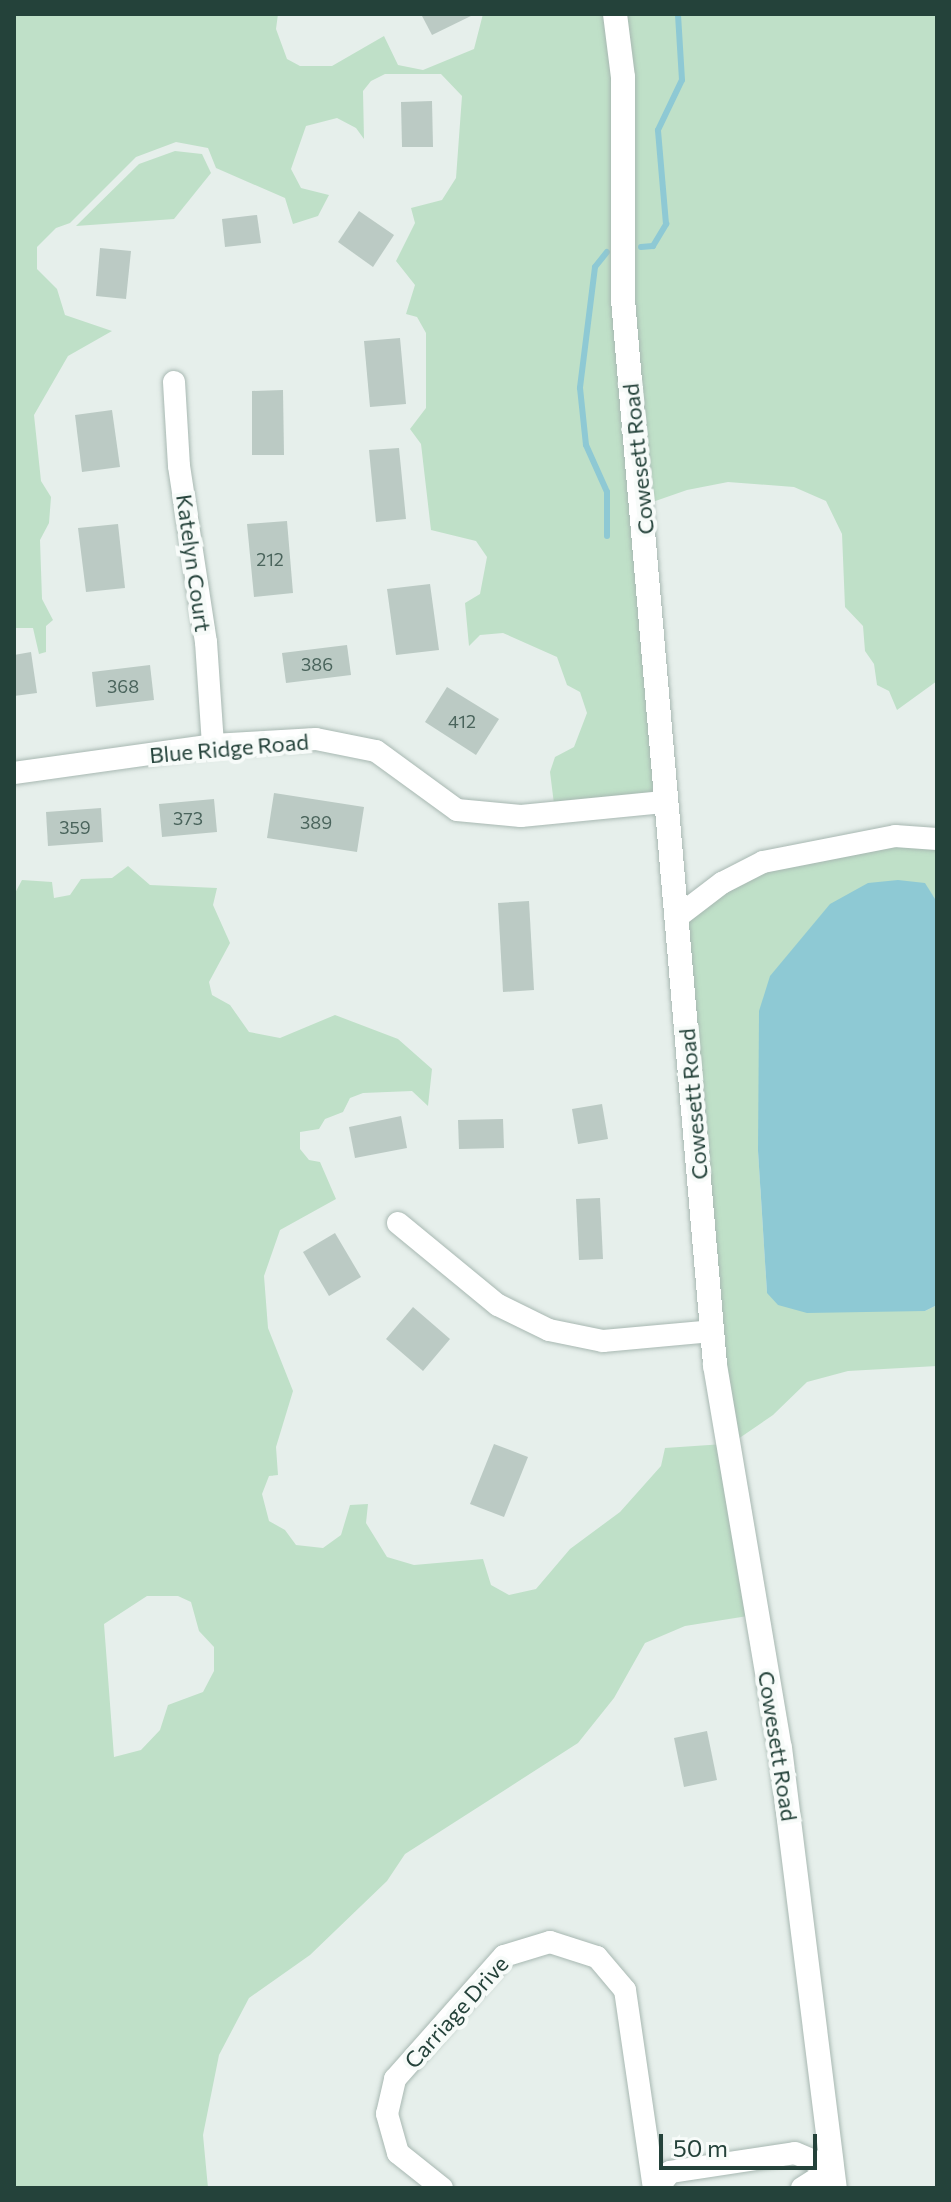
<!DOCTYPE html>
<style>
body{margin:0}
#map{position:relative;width:951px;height:2202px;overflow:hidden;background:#e6efeb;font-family:Commissioner,sans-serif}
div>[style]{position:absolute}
.green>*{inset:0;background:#bfe0c8}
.water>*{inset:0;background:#8ec9d4}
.stream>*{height:6px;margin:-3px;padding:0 3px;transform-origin:3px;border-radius:3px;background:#8ec9d4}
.building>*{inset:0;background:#bbcac4}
.roads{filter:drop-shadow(0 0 2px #a8b8b2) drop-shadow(0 0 2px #a8b8b2)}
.street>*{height:22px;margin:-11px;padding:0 11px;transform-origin:11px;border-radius:11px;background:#fff}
.secondary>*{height:24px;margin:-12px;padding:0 12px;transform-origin:12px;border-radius:12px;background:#fff}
span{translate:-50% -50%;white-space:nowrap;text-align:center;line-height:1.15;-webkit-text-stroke:8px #f7fbf9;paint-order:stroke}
.number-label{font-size:18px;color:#4a645c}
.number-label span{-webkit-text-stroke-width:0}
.street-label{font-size:22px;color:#24423a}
.frame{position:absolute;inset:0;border:16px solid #24423a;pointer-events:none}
.scale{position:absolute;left:659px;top:2134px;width:158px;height:36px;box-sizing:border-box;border:4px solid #24423a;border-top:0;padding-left:10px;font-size:24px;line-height:28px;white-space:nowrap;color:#24423a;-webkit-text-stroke:6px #f7fbf9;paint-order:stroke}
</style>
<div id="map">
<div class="green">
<div style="clip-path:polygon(14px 14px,278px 14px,276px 29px,287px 59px,300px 66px,332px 66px,384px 36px,398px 65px,423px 70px,474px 49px,483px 14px,937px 14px,937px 681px,897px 710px,889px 691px,877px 685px,874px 664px,865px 651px,863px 626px,845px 607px,842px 534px,826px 501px,794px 487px,728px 482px,687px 490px,641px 506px,662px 795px,555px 812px,550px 772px,555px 757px,574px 747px,587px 713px,580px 692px,567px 685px,557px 657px,503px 633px,480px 635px,469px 646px,465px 603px,480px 594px,487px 557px,476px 541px,431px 530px,421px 444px,410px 429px,426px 408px,426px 333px,417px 317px,406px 314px,415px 285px,396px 261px,415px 223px,411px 208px,442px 200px,456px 178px,462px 96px,441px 74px,385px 74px,371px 81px,363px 91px,364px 139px,356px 128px,337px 118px,306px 126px,291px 169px,301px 188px,329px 195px,318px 216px,293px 224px,285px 198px,216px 168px,208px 148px,176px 142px,136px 157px,70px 223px,56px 228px,37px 247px,37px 269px,57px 289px,65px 315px,112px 331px,68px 356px,34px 415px,41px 481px,51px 497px,49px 523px,40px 540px,42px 599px,53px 620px,46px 626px,46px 652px,39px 654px,33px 628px,14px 628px)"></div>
<div style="clip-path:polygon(175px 151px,202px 154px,211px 173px,174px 219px,76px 226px,139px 164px)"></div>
<div style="clip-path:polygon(evenodd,937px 840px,937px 902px,924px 883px,758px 1151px,767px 1293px,925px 1311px,937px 1305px,937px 1366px,848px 1371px,807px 1382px,773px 1415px,738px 1439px,754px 1615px,685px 1626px,645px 1643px,614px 1698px,578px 1743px,405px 1854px,387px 1881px,310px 1955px,249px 1998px,219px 2055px,203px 2135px,208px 2188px,14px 2188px,14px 895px,22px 880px,52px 882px,54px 898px,70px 895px,81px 879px,112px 878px,128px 866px,150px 885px,217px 888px,213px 905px,230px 943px,209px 982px,212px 995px,230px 1005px,249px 1032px,280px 1038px,335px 1015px,398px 1039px,432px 1069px,428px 1106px,412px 1091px,363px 1093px,350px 1098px,343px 1112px,325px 1119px,319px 1129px,300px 1132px,300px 1149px,309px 1160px,320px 1162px,336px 1199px,280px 1230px,264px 1276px,268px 1328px,293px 1391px,276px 1447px,278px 1475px,269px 1476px,262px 1494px,269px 1521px,285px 1530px,296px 1545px,323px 1548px,341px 1535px,350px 1505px,368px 1504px,366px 1523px,387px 1557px,414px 1565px,483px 1559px,491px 1585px,509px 1595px,536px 1589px,570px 1549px,620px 1512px,661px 1466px,665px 1448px,724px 1444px,677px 915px,762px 862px,937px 840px,147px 1596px,178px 1596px,191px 1602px,199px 1631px,214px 1647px,214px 1671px,203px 1692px,168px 1705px,160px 1730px,141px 1750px,114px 1757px,104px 1624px,147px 1596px)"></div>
</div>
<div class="water">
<div style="clip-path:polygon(898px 880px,925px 883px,937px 902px,937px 1305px,925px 1311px,807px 1313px,778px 1305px,767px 1293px,758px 1151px,759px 1011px,770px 976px,830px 904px,868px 883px)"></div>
</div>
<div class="stream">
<div style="left:641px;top:247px;width:12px;rotate:-5deg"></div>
<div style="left:653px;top:246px;width:26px;rotate:-59deg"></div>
<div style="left:666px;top:224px;width:94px;rotate:-94.9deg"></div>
<div style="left:658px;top:130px;width:55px;rotate:-64.4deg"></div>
<div style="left:682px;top:80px;width:66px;rotate:-93.5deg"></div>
<div style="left:607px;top:252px;width:19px;rotate:129deg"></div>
<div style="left:595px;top:267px;width:122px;rotate:97.1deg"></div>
<div style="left:580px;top:388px;width:57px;rotate:84deg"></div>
<div style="left:586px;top:445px;width:51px;rotate:65.9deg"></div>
<div style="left:607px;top:492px;width:44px;rotate:90deg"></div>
</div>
<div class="building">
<div style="clip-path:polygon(421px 14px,475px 14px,432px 35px)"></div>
<div style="clip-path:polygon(432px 101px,433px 147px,402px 147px,401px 102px)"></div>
<div style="clip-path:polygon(359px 211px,394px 235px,373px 267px,338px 242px)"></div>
<div style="clip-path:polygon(257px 215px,261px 243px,225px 247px,222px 219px)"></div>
<div style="clip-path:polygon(100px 248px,131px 251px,126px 299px,96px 296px)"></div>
<div style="clip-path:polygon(400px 338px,406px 404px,370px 407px,364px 341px)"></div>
<div style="clip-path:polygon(283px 390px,284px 455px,252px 455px,252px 391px)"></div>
<div style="clip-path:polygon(112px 410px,120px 467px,82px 472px,75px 415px)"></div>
<div style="clip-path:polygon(399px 448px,406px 519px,376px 522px,369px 450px)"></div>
<div style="clip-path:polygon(287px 521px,293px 593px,254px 597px,247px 524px)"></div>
<div style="clip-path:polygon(118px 524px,125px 588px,86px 592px,78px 528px)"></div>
<div style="clip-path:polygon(430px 584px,439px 650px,396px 655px,387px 589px)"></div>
<div style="clip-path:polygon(347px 645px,351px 675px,286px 683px,282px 653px)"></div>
<div style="clip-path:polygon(31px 652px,37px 693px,14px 696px,14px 655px)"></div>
<div style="clip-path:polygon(150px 665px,154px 700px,96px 707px,92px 672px)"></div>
<div style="clip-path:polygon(447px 687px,499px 719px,476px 755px,425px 722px)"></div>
<div style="clip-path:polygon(274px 793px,364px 807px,357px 852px,267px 838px)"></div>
<div style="clip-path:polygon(214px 799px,217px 832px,162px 837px,159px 804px)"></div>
<div style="clip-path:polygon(101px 808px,103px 842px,48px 846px,46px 812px)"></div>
<div style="clip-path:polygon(529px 901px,534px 990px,503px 992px,498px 903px)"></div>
<div style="clip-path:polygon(602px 1104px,608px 1139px,578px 1144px,572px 1109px)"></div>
<div style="clip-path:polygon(401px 1116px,407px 1148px,355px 1158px,349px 1127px)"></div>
<div style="clip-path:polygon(503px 1119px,504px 1148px,459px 1149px,458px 1120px)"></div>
<div style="clip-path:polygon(600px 1198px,603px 1259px,579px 1260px,576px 1199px)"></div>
<div style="clip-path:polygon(335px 1233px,361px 1277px,329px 1296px,303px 1252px)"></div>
<div style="clip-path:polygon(413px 1307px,450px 1339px,423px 1371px,386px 1339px)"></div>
<div style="clip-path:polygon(494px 1444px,528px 1457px,504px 1517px,470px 1504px)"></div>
<div style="clip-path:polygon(707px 1731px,717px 1780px,684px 1787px,674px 1738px)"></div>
</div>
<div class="roads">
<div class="street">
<div style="left:174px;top:382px;width:84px;rotate:86.6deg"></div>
<div style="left:179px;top:466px;width:178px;rotate:81.3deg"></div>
<div style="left:206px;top:642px;width:103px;rotate:86.1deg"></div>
<div style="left:14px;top:773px;width:201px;rotate:-8deg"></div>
<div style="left:213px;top:745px;width:103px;rotate:-3.3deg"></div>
<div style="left:316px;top:739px;width:61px;rotate:11.3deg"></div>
<div style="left:376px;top:751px;width:100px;rotate:36.1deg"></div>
<div style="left:457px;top:810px;width:64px;rotate:5.4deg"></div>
<div style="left:521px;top:816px;width:143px;rotate:-5.6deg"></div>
<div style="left:676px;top:918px;width:58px;rotate:-37.3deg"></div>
<div style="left:722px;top:883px;width:46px;rotate:-27.1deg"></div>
<div style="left:763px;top:862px;width:135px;rotate:-11.1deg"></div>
<div style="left:895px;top:836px;width:42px;rotate:4.1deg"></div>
<div style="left:398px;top:1223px;width:129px;rotate:39.4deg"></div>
<div style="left:498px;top:1305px;width:57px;rotate:26.1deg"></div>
<div style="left:549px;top:1330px;width:55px;rotate:11.5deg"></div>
<div style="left:603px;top:1341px;width:109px;rotate:-5.2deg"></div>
<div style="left:442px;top:2188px;width:56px;rotate:-141.5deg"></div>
<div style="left:398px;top:2153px;width:41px;rotate:-105.8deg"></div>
<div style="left:387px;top:2114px;width:36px;rotate:-77deg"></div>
<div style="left:395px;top:2079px;width:164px;rotate:-48.5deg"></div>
<div style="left:504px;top:1956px;width:48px;rotate:-16.9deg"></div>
<div style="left:550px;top:1942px;width:49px;rotate:17.7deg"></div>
<div style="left:597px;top:1957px;width:43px;rotate:49.7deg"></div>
<div style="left:625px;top:1990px;width:200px;rotate:81.7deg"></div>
<div style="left:658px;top:2188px;width:20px;rotate:-53deg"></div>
<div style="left:670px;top:2172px;width:126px;rotate:-8.6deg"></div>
<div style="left:795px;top:2153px;width:41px;rotate:22.8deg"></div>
<div style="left:802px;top:2188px;width:36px;rotate:-32deg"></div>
</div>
<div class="secondary">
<div style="left:615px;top:14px;width:64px;rotate:82.8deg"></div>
<div style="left:623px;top:77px;width:223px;rotate:90deg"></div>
<div style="left:623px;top:300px;width:1069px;rotate:85.06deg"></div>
<div style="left:715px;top:1365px;width:388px;rotate:80.4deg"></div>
<div style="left:780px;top:1748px;width:443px;rotate:82.9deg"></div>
</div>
</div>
<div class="number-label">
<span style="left:270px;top:559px">212</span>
<span style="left:317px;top:664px">386</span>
<span style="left:123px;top:686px">368</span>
<span style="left:462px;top:721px">412</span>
<span style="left:188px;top:818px">373</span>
<span style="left:316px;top:822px">389</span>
<span style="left:75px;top:827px">359</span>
</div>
<div class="street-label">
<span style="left:638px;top:459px;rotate:-96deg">Cowesett Road</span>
<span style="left:194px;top:563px;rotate:82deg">Katelyn Court</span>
<span style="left:229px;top:748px;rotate:-5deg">Blue Ridge Road</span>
<span style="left:693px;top:1104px;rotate:-95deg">Cowesett Road</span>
<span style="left:778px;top:1746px;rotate:81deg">Cowesett Road</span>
<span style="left:456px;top:2012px;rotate:-48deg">Carriage Drive</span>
</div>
<div class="frame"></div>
<div class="scale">50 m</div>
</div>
